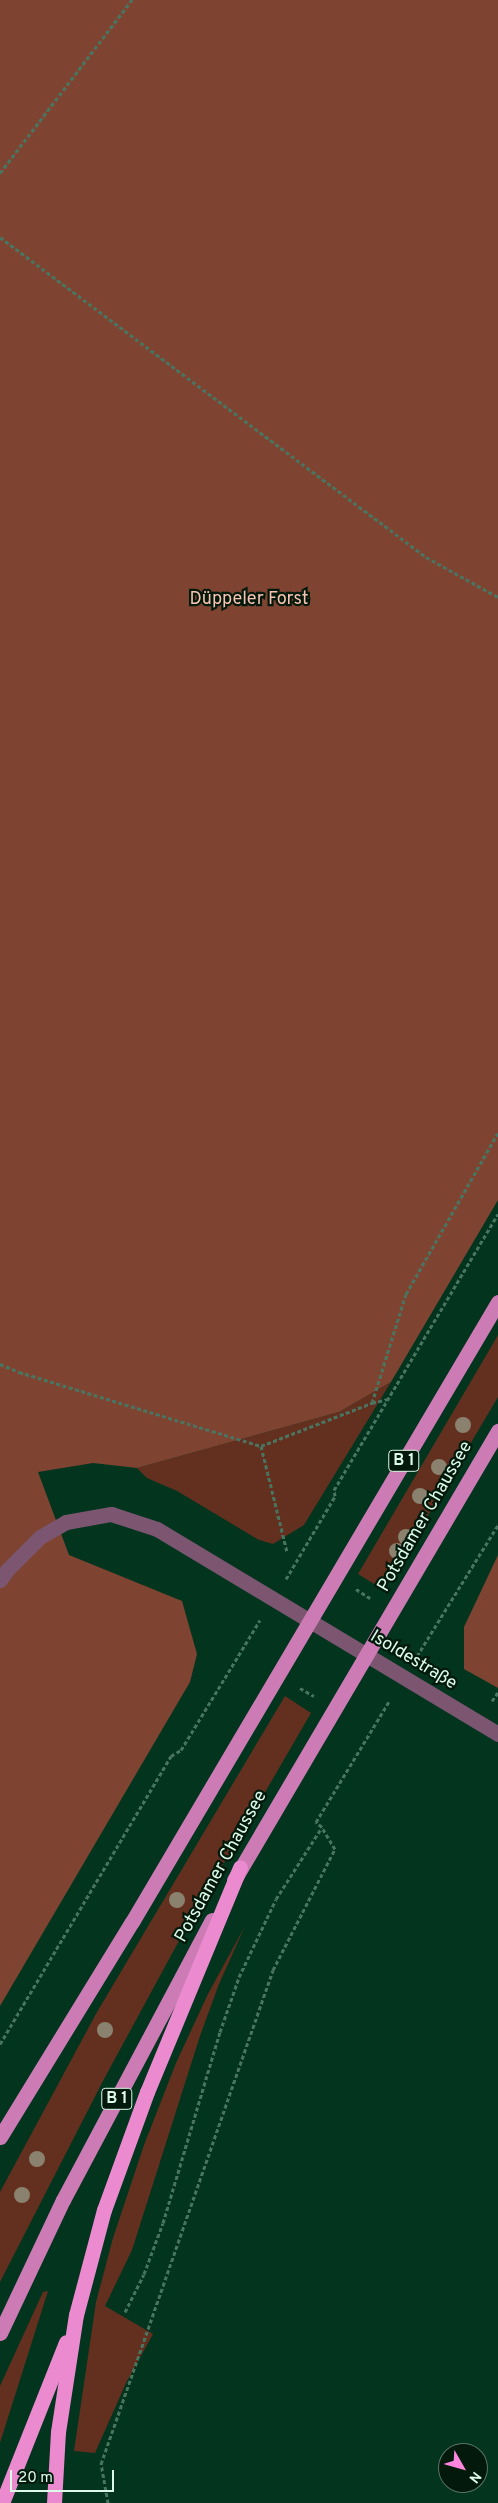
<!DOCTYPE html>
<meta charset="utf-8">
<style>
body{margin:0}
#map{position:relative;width:498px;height:2503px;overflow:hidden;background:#02341e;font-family:Overpass,sans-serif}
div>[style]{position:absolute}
.green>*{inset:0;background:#632f1f}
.forest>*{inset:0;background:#7e4431}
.path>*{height:3px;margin-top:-1.5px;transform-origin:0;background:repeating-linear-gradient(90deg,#497560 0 4px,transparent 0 6.5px)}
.minor>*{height:15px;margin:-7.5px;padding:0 7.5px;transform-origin:7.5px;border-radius:7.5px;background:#7c5570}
.major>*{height:15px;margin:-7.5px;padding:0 7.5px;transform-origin:7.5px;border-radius:7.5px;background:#cc7bb5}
.highway>*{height:15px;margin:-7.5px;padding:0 7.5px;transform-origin:7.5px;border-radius:7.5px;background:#ec8ad0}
.trees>*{width:16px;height:16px;margin:-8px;border-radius:50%;background:#8a826e}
span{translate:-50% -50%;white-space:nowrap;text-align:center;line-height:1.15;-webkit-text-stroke:4.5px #02190c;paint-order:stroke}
.shield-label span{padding:1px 4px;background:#02190c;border:1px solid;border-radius:4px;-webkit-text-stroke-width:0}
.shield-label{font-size:16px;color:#dcfae7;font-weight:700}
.park-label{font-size:18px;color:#fac2b0}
.street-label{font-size:18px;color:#dcfae7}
.north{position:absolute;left:438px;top:2443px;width:50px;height:50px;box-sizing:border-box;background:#02190c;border:1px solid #597364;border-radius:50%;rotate:128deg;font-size:14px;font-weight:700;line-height:20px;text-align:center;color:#dcfae7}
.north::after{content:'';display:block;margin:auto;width:18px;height:22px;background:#ff85de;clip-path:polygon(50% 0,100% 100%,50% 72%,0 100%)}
.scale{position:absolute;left:10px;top:2470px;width:104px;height:22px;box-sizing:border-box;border:2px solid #dcfae7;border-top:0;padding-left:6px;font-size:15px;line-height:18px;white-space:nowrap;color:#dcfae7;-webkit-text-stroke:4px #02190c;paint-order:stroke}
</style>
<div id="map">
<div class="green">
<div style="clip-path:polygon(498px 1335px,498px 1397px,384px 1590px,358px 1574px)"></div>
<div style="clip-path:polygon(391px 1382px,304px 1525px,273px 1544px,259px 1540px,177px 1491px,147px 1478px,137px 1468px,339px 1412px)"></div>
<div style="clip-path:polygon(285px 1696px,311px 1713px,180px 1939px,104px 2079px,0 2282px,0 2192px,97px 2012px)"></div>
<div style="clip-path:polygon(245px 1926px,219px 1984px,200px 2036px,132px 2250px,105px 2306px,153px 2334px,126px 2383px,95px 2453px,74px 2451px,96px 2302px,113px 2238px,144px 2145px,176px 2063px,208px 1994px)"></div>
<div style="clip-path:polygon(48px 2291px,0 2443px,0 2386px,43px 2292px)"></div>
</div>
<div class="forest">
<div style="clip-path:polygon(0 0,498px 0,498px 1200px,391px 1382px,339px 1412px,137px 1468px,93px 1463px,38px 1472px,69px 1555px,182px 1601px,197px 1654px,190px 1682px,0 2006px)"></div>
<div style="clip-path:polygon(498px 1555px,498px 1688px,464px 1669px,464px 1627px)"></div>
</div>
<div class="path">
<div style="left:0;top:173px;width:218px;rotate:-52.7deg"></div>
<div style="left:0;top:237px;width:533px;rotate:36.91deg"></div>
<div style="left:426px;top:557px;width:82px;rotate:29.1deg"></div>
<div style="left:0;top:1364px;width:21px;rotate:23deg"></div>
<div style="left:19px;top:1372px;width:253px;rotate:17deg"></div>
<div style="left:261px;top:1446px;width:119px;rotate:-21.2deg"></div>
<div style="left:372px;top:1403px;width:16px;rotate:-14deg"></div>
<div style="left:372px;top:1403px;width:114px;rotate:-72.7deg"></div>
<div style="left:406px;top:1294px;width:185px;rotate:-60.3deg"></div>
<div style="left:261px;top:1446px;width:109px;rotate:76.2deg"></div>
<div style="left:286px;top:1579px;width:96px;rotate:-59.4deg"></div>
<div style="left:335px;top:1496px;width:6px;rotate:-99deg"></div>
<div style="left:334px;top:1490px;width:321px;rotate:-59.3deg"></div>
<div style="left:356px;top:1589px;width:17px;rotate:33deg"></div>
<div style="left:417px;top:1656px;width:154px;rotate:-58.3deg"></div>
<div style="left:300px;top:1688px;width:16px;rotate:30deg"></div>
<div style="left:492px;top:1701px;width:11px;rotate:-56deg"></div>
<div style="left:0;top:2044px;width:335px;rotate:-59.3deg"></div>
<div style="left:171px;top:1756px;width:12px;rotate:-31deg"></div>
<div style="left:181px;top:1750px;width:152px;rotate:-58.7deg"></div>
<div style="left:125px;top:2312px;width:42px;rotate:-63.4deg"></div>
<div style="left:144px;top:2274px;width:54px;rotate:-69.6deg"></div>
<div style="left:163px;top:2223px;width:199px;rotate:-73.4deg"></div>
<div style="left:220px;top:2032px;width:58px;rotate:-70.9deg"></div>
<div style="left:239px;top:1977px;width:86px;rotate:-64.6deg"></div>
<div style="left:276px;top:1899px;width:85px;rotate:-57.4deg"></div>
<div style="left:108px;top:2503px;width:40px;rotate:-100deg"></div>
<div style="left:101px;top:2464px;width:523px;rotate:-70.8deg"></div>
<div style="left:273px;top:1970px;width:136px;rotate:-62.9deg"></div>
<div style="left:335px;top:1849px;width:26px;rotate:-121deg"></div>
<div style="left:322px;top:1827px;width:8px;rotate:-140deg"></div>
<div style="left:316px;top:1822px;width:143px;rotate:-58.8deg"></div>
</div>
<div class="minor">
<div style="left:0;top:1580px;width:12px;rotate:-55deg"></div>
<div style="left:7px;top:1570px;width:47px;rotate:-45deg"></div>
<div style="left:40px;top:1537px;width:30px;rotate:-30deg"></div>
<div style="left:66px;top:1522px;width:46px;rotate:-10.1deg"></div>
<div style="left:111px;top:1514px;width:48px;rotate:18.1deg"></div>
<div style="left:157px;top:1529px;width:398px;rotate:31deg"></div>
</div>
<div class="major">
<div style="left:234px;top:1880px;width:521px;rotate:-59.55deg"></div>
<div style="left:0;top:2137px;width:252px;rotate:-58.5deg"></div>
<div style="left:132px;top:1922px;width:720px;rotate:-59.45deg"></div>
<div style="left:0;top:2333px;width:147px;rotate:-64.7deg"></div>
<div style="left:63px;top:2200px;width:317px;rotate:-62deg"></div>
</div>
<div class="highway">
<div style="left:2px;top:2503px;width:173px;rotate:-68.3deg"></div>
<div style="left:54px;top:2503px;width:71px;rotate:-86.8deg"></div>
<div style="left:58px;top:2432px;width:118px;rotate:-81.3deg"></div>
<div style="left:76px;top:2315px;width:109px;rotate:-75.1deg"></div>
<div style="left:104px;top:2210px;width:126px;rotate:-70deg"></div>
<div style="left:147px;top:2092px;width:243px;rotate:-67.5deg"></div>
</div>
<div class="trees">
<div style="left:463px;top:1425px"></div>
<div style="left:439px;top:1467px"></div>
<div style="left:420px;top:1496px"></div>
<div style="left:406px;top:1537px"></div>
<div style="left:397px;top:1551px"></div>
<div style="left:177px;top:1900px"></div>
<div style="left:105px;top:2030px"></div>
<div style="left:37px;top:2159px"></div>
<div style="left:22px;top:2195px"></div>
</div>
<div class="shield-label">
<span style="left:404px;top:1461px">B 1</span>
<span style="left:117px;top:2099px">B 1</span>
</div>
<div class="park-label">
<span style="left:249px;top:600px">Düppeler Forst</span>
</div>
<div class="street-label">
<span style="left:426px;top:1517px;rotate:-60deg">Potsdamer Chaussee</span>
<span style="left:413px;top:1661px;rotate:31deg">Isoldestraße</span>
<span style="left:222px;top:1867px;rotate:-61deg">Potsdamer Chaussee</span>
</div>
<div class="north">N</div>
<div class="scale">20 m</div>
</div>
